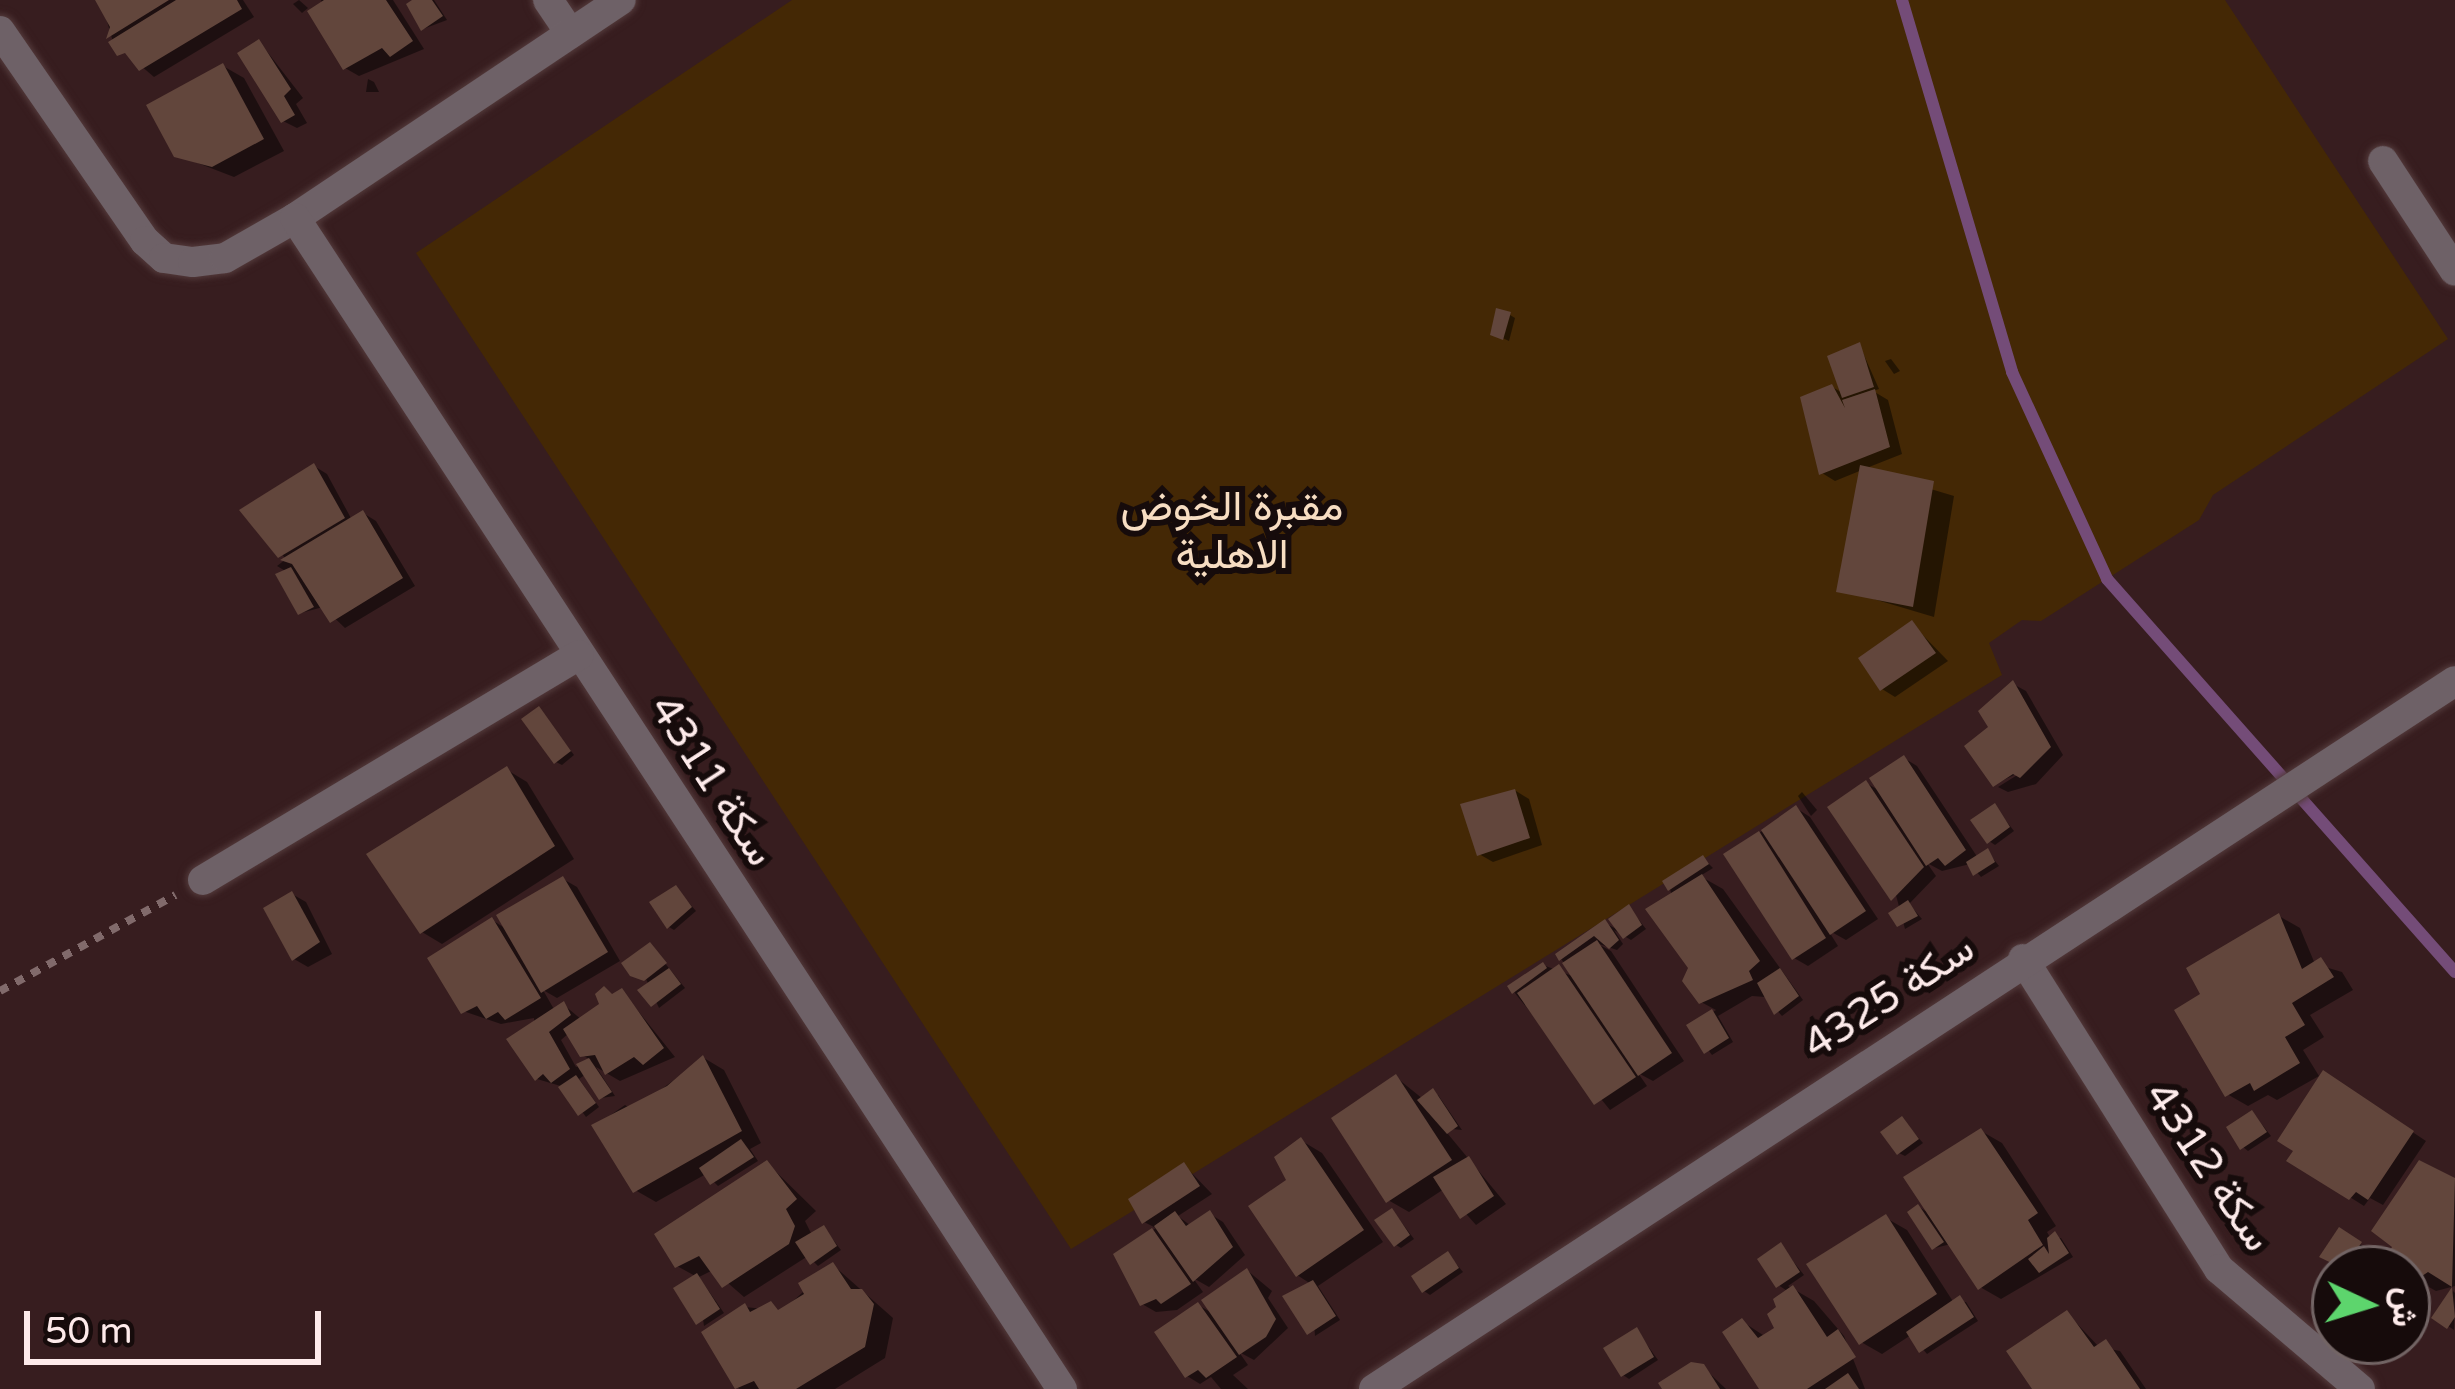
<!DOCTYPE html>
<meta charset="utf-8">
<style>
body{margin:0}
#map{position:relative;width:2455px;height:1389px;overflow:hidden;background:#371d1f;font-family:"Varela Round",Vazirmatn,sans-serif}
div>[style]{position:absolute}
.green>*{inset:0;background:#442805}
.shadow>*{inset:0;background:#0007}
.stream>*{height:12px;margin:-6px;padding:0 6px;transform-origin:6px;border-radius:6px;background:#744c78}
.building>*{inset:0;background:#62463c}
.path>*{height:8px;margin-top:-4px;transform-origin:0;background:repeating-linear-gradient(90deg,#816a6b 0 9px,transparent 0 18px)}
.roads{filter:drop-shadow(0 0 3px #533a3b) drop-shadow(0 0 3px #533a3b)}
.minor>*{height:30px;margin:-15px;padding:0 15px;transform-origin:15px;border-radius:15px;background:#6e6167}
span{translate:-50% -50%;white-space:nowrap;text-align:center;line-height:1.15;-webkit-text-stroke:12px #160b0b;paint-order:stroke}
.park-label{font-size:42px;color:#f7ddc2}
.street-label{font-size:42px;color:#fdeaea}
.north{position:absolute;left:2311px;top:1245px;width:120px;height:120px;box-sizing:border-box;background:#160b0b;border:3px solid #726464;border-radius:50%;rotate:94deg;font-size:33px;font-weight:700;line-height:48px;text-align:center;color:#fdeaea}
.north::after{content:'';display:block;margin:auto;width:42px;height:54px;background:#5dd56d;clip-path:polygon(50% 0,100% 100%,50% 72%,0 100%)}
.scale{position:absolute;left:24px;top:1311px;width:297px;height:54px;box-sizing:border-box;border:6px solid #fdeaea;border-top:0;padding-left:15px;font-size:36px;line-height:42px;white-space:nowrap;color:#fdeaea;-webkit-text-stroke:9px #160b0b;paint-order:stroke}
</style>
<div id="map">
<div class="green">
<div style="clip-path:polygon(792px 0,2225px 0,2448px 339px,2213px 495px,2199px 520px,2041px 621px,2022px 620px,1989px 643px,2002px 675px,1071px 1249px,416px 253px)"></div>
</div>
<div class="shadow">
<div style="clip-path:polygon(101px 0,243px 0,254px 17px,154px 77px,113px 42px)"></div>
<div style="clip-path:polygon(299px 0,308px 8px,302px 13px,293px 4px)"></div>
<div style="clip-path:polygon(321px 0,393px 0,424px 49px,359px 76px,345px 68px)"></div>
<div style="clip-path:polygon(417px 0,434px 0,447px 20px,423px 29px)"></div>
<div style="clip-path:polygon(262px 45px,303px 98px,296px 104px,307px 123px,297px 128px,283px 121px)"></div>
<div style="clip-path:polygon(223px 66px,244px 78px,284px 151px,234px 177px,177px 155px)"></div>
<div style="clip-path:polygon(368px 79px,374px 82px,379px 92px,366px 92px)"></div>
<div style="clip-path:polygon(1510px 315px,1515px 318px,1509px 341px,1494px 334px)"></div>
<div style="clip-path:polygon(1860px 346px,1879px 389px,1873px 391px,1888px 400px,1902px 454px,1864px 469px,1954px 496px,1934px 617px,1840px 589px,1862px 470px,1835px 481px,1822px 473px,1832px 387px,1843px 393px)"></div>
<div style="clip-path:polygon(1891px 359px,1900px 371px,1894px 374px,1885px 361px)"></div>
<div style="clip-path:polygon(314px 466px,327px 474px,352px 520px,363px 513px,376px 521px,415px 586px,345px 628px,323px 607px,301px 613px,287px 572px,277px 566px,286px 559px,243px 511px)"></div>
<div style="clip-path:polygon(1912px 624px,1948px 661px,1895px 697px,1882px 689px)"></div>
<div style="clip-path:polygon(2013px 684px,2026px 691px,2063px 755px,2036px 784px,2008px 792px,1998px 787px,2027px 769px,1995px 784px,1991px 728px)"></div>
<div style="clip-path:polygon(539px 709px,574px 755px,562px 765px,556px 762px)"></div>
<div style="clip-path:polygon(1904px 758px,1917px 766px,1978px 858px,1988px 852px,1999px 866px,1981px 877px,1970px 864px,1942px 871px,1927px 863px,1936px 876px,1909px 904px,1922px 919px,1905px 929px,1866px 783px,1882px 792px)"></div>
<div style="clip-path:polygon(507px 770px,527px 782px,574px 859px,442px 944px,422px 932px)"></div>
<div style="clip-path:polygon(1516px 791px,1529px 799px,1542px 845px,1493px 862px,1479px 854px,1463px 806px)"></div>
<div style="clip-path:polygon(1802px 792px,1817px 810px,1811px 816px,1798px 796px)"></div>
<div style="clip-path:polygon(1995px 807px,2014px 831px,1995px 845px,1989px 841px)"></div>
<div style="clip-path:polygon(1796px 808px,1810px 817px,1878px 919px,1846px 940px,1828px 930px,1838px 946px,1808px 966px,1794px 958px,1727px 855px)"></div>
<div style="clip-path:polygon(1703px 858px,1713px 868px,1700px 876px,1723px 889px,1803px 1000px,1782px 1016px,1765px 997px,1752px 996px,1718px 1016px,1733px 1042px,1712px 1055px,1690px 1026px,1716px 1010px,1701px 1002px,1670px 889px)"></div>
<div style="clip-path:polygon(evenodd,563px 879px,577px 887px,620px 961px,557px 998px,543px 990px,555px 1011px,564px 1005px,582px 1020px,622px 991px,675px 1057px,620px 1081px,596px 1067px,615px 1096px,601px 1098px,586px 1074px,579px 1079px,599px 1107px,586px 1117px,564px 1087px,537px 1079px,534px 1018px,501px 1024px,463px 1011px,492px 920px,508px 930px,563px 879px,569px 1033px,582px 1055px,591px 1060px,576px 1067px,561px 1040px,569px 1033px)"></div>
<div style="clip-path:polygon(676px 888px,696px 911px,674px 930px,669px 927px)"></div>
<div style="clip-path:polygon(292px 894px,306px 902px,332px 954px,308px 967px,294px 959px)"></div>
<div style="clip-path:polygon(1629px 907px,1646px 929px,1631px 940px,1614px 930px,1623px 944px,1617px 950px,1596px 943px,1611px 951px,1684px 1061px,1653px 1081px,1638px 1073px,1647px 1086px,1610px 1110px,1514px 992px,1543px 965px,1575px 977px,1561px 959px,1605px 923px,1622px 932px)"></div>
<div style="clip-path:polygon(2279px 916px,2300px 928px,2315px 964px,2342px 972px,2353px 990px,2310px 1015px,2324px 1037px,2303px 1050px,2319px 1076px,2277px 1100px,2268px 1095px,2248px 1106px,2227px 1094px,2204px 995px)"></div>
<div style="clip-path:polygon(651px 946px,685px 988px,659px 1008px,646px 979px)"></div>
<div style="clip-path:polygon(704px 1058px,724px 1070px,761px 1143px,750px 1149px,758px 1161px,718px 1186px,706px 1174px,656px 1202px,635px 1190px,595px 1126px,625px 1105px,633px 1110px)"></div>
<div style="clip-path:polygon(1397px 1078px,1423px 1099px,1438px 1095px,1462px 1130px,1443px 1128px,1506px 1204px,1476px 1225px,1444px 1189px,1409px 1212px,1388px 1200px)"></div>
<div style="clip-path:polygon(2337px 1082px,2426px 1141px,2383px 1205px,2370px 1198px,2364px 1206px,2291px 1160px)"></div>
<div style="clip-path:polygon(2253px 1113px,2271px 1136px,2248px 1151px,2243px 1147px)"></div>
<div style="clip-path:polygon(1902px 1119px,1923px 1143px,1905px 1156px,1899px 1153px)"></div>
<div style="clip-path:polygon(1981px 1131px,2002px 1143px,2056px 1226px,2047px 1232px,2051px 1239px,2061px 1238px,2073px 1257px,2001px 1299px,1980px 1287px,1951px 1244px,1935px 1248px,1919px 1207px,1932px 1215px)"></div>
<div style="clip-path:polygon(1302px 1141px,1322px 1153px,1383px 1242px,1318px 1286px,1340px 1320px,1315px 1336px,1311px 1284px,1297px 1275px,1290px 1181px)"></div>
<div style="clip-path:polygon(768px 1164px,816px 1211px,805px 1221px,812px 1235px,824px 1228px,841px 1250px,818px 1266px,808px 1256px,744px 1297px,713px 1270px,699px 1277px,724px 1313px,704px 1326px,697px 1277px,677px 1266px)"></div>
<div style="clip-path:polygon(1184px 1165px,1212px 1194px,1178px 1216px,1191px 1226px,1210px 1214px,1223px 1222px,1245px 1255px,1209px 1287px,1193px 1278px,1203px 1292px,1177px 1310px,1156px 1312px,1142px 1304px,1117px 1255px,1156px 1228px,1144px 1222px)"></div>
<div style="clip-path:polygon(2437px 1170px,2455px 1180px,2455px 1286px,2436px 1291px,2386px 1263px)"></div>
<div style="clip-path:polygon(1393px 1211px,1414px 1239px,1401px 1248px,1396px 1245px)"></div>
<div style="clip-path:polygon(1886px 1218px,1907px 1230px,1954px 1303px,1966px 1302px,1978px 1321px,1927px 1354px,1911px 1335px,1882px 1354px,1861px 1342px)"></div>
<div style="clip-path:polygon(2340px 1231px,2366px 1248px,2352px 1269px,2324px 1257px)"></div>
<div style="clip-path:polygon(1781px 1246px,1804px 1275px,1788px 1286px,1814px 1301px,1844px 1336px,1865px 1389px,1763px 1389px,1743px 1322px,1766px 1337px,1778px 1329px,1789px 1292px,1778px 1285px)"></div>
<div style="clip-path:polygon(1448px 1254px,1463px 1272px,1430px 1295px,1424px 1291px)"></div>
<div style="clip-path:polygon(833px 1265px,893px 1318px,885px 1358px,835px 1389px,739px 1389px,705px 1333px,745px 1307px,782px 1311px)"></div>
<div style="clip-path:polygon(1248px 1271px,1272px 1291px,1268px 1298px,1288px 1328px,1254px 1360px,1239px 1352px,1248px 1365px,1233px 1375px,1248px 1389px,1221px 1389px,1211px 1377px,1200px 1384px,1187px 1376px,1198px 1305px,1214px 1314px)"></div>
<div style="clip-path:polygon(2453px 1291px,2455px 1293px,2454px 1330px,2435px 1317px)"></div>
<div style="clip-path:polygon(2067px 1313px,2099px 1347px,2120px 1351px,2146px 1389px,2036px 1389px)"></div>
<div style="clip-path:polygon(1637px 1331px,1658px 1360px,1629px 1379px,1623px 1375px)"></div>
<div style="clip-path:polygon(1703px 1367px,1726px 1389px,1665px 1389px)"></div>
</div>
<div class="stream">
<div style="left:1902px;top:0;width:388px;rotate:73.5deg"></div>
<div style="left:2012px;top:372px;width:228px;rotate:65.3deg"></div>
<div style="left:2107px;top:579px;width:525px;rotate:48.48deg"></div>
</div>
<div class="building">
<div style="clip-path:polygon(95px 0,169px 0,106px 39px,110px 27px)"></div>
<div style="clip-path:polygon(176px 0,237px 0,242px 9px,139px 71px,125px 53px,117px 56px,108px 42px)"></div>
<div style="clip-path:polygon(324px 0,386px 0,413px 41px,390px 57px,382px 48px,343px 70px,307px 11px)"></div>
<div style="clip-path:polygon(412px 0,432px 0,443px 16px,421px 31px,406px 4px)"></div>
<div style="clip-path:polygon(259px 39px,291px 89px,284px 96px,295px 115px,281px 123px,237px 53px)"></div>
<div style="clip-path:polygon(223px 63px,264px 139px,212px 167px,174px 157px,146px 105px)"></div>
<div style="clip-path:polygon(1496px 308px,1511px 312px,1503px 340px,1490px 335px)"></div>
<div style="clip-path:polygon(1860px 342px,1874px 387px,1842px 398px,1827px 356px)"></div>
<div style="clip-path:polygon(1832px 384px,1845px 408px,1842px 400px,1875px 389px,1890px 447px,1819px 475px,1800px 397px)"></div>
<div style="clip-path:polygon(314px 463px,345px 518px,278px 558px,239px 510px)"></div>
<div style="clip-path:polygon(1860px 465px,1934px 481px,1913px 607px,1836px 592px)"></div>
<div style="clip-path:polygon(363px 510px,403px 578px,330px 623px,292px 564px,280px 560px)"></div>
<div style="clip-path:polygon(291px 567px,314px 607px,298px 615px,275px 574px)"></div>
<div style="clip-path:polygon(1912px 620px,1936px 653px,1880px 691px,1858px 658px)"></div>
<div style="clip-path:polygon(2013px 680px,2051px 747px,2020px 778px,2013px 774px,1993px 787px,1964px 746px,1988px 727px,1978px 711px)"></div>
<div style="clip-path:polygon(539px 706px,571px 751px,554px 764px,521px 719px)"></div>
<div style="clip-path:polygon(1904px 755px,1966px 850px,1945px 866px,1938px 858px,1926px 866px,1869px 778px)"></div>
<div style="clip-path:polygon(507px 766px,555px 846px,420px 934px,366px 854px)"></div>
<div style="clip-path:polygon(1866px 780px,1924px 867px,1891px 901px,1827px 807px)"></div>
<div style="clip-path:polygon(1515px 789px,1530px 838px,1477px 856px,1460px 804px)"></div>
<div style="clip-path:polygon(1995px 803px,2010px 827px,1987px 844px,1970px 820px)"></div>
<div style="clip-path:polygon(1796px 805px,1866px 911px,1830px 935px,1761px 830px)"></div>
<div style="clip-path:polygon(1759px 831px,1826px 938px,1792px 960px,1723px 854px)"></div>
<div style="clip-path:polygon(1988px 848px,1995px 862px,1973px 876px,1966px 862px)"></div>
<div style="clip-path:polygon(1703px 855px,1709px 864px,1668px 891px,1662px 881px)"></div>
<div style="clip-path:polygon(1702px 874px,1760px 961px,1749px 971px,1753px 980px,1699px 1004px,1682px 981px,1688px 968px,1645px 909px)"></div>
<div style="clip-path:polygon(563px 876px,608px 952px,541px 993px,496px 915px)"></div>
<div style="clip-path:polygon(676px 885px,692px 907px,667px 929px,649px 902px)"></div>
<div style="clip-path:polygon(292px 891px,320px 942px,292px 961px,263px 908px)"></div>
<div style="clip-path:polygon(1908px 900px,1918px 916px,1897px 927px,1888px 913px)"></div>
<div style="clip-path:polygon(1629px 904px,1642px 925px,1623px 939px,1608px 919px)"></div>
<div style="clip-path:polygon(2279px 913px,2302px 969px,2321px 957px,2334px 977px,2292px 1003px,2305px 1025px,2285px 1037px,2300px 1063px,2254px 1091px,2250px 1083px,2225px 1097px,2174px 1010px,2200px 994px,2186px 968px)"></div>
<div style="clip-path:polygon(492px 917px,541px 998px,505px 1020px,498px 1012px,486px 1019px,477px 1006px,461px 1014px,427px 958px)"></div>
<div style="clip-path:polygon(1605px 919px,1619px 940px,1609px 949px,1594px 936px,1559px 961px,1555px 954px)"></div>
<div style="clip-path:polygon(1597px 940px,1672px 1053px,1638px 1076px,1562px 963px)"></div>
<div style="clip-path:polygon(650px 942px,667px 963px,644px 981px,630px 976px,621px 963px)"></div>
<div style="clip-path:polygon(1543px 962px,1547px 968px,1512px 994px,1507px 986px)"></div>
<div style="clip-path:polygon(1559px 964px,1636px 1077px,1594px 1105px,1517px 993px)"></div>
<div style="clip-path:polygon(669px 968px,681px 984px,651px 1007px,637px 990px)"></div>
<div style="clip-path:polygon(1780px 968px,1799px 996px,1774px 1015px,1757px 983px)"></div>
<div style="clip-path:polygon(604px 986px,612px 994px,622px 988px,664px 1048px,643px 1065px,634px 1057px,605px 1075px,595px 1055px,580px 1057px,563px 1029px,599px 1004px,595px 994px)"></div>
<div style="clip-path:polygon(564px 1001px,571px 1015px,549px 1032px,570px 1069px,551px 1083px,543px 1074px,535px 1081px,506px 1039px)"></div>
<div style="clip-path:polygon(1712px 1009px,1729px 1038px,1704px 1054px,1686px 1025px)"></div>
<div style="clip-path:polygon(703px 1055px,742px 1131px,633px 1193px,591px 1125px,667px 1086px)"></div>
<div style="clip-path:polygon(589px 1058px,612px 1092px,599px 1100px,576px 1064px)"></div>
<div style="clip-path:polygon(2323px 1070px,2414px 1131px,2368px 1200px,2356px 1192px,2349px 1200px,2286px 1161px,2293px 1151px,2277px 1141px)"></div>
<div style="clip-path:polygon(1396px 1074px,1452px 1160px,1386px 1203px,1331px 1118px)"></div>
<div style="clip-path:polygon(576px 1075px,596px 1103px,578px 1116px,558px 1087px)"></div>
<div style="clip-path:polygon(1433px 1088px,1458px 1126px,1447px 1134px,1417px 1100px)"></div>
<div style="clip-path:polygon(2252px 1110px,2267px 1132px,2240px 1150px,2226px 1127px)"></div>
<div style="clip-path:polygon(1902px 1116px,1919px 1139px,1897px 1155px,1880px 1132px)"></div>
<div style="clip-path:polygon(1981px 1128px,2038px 1213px,2028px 1220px,2043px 1245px,1978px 1290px,1903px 1177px)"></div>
<div style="clip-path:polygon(1301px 1137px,1364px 1230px,1296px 1277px,1248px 1206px,1286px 1180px,1274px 1157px)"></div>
<div style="clip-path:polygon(741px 1139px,754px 1157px,710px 1185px,699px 1168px)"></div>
<div style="clip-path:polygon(1469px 1156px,1494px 1196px,1460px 1219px,1433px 1177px)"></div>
<div style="clip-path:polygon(767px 1160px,797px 1199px,786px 1209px,795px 1226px,789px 1244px,722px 1288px,699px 1256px,675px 1268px,654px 1234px)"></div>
<div style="clip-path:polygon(2419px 1160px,2455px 1178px,2452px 1287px,2428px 1272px,2413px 1282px,2407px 1269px,2382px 1264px,2392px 1247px,2371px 1231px)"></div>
<div style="clip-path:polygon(1184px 1162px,1200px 1186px,1142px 1224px,1128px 1199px)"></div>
<div style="clip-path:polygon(1918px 1204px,1944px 1242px,1932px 1250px,1907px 1212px)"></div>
<div style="clip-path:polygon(1392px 1208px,1410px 1235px,1394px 1247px,1374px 1220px)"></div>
<div style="clip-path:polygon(1210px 1210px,1233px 1247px,1193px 1282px,1154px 1226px,1175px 1211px,1186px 1226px)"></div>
<div style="clip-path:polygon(1886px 1214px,1937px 1294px,1859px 1345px,1806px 1264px)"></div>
<div style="clip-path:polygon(824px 1225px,837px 1246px,810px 1265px,795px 1242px)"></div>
<div style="clip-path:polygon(2339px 1227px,2362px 1242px,2344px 1269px,2319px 1257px)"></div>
<div style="clip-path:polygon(1152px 1228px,1191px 1284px,1161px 1304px,1156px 1299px,1140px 1306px,1113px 1254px)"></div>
<div style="clip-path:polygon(2055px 1231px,2069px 1253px,2039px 1273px,2028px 1259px,2044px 1246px,2049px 1254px,2047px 1238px)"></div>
<div style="clip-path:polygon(1781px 1242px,1800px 1272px,1776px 1288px,1757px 1259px)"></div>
<div style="clip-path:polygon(1448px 1251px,1459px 1268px,1422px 1293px,1411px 1276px)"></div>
<div style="clip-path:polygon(833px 1262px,851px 1289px,862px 1289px,874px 1304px,865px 1347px,796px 1389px,759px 1389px,754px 1381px,735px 1389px,701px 1332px,745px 1303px,750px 1312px,771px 1301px,778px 1310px,804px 1294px,798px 1283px)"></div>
<div style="clip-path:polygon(1247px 1268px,1276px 1319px,1266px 1337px,1239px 1355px,1201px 1300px)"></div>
<div style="clip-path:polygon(697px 1273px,720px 1309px,696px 1325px,673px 1288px)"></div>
<div style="clip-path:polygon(1313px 1280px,1336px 1316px,1307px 1335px,1282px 1296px)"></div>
<div style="clip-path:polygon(1793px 1285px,1827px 1337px,1838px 1329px,1856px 1357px,1807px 1389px,1759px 1389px,1722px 1332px,1742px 1318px,1758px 1338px,1774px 1328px,1767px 1314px,1776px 1307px,1773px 1299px)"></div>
<div style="clip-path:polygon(2452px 1287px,2455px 1317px,2447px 1329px,2431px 1318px)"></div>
<div style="clip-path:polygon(1960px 1295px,1974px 1317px,1919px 1353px,1906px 1332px)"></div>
<div style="clip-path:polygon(1198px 1302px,1237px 1357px,1206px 1378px,1198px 1370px,1185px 1378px,1154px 1332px)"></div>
<div style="clip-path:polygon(2067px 1310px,2094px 1347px,2106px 1339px,2140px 1389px,2032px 1389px,2006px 1351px)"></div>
<div style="clip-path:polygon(1637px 1327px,1654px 1357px,1621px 1377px,1603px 1348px)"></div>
<div style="clip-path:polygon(1691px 1362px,1704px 1364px,1720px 1389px,1662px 1389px,1658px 1383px)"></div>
<div style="clip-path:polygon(1848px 1373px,1859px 1389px,1825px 1389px)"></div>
</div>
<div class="path">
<div style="left:0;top:991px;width:200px;rotate:-28.7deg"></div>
</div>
<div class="roads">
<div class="minor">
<div style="left:548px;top:0;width:40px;rotate:56deg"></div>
<div style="left:0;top:31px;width:255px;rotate:55.4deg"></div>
<div style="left:145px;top:241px;width:25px;rotate:42deg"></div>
<div style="left:164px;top:258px;width:29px;rotate:8deg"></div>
<div style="left:193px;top:262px;width:32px;rotate:-7deg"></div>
<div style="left:225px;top:258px;width:81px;rotate:-29.7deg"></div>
<div style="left:295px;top:218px;width:392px;rotate:-33.8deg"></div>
<div style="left:2383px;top:161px;width:131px;rotate:56.8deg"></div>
<div style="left:295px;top:218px;width:1400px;rotate:56.78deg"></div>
<div style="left:203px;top:880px;width:438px;rotate:-30.9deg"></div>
<div style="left:2023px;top:959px;width:367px;rotate:57.7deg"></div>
<div style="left:2219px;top:1269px;width:185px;rotate:40.4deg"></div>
<div style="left:1374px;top:1389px;width:1292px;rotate:-33.22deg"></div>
</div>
</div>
<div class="park-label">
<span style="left:1232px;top:531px">مقبرة الخوض<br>الاهلية</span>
</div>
<div class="street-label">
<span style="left:712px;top:781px;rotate:57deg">سكة 4311</span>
<span style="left:1889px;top:997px;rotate:-33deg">سكة 4325</span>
<span style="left:2208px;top:1167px;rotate:56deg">سكة 4312</span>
</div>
<div class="north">ش</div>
<div class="scale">50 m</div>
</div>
